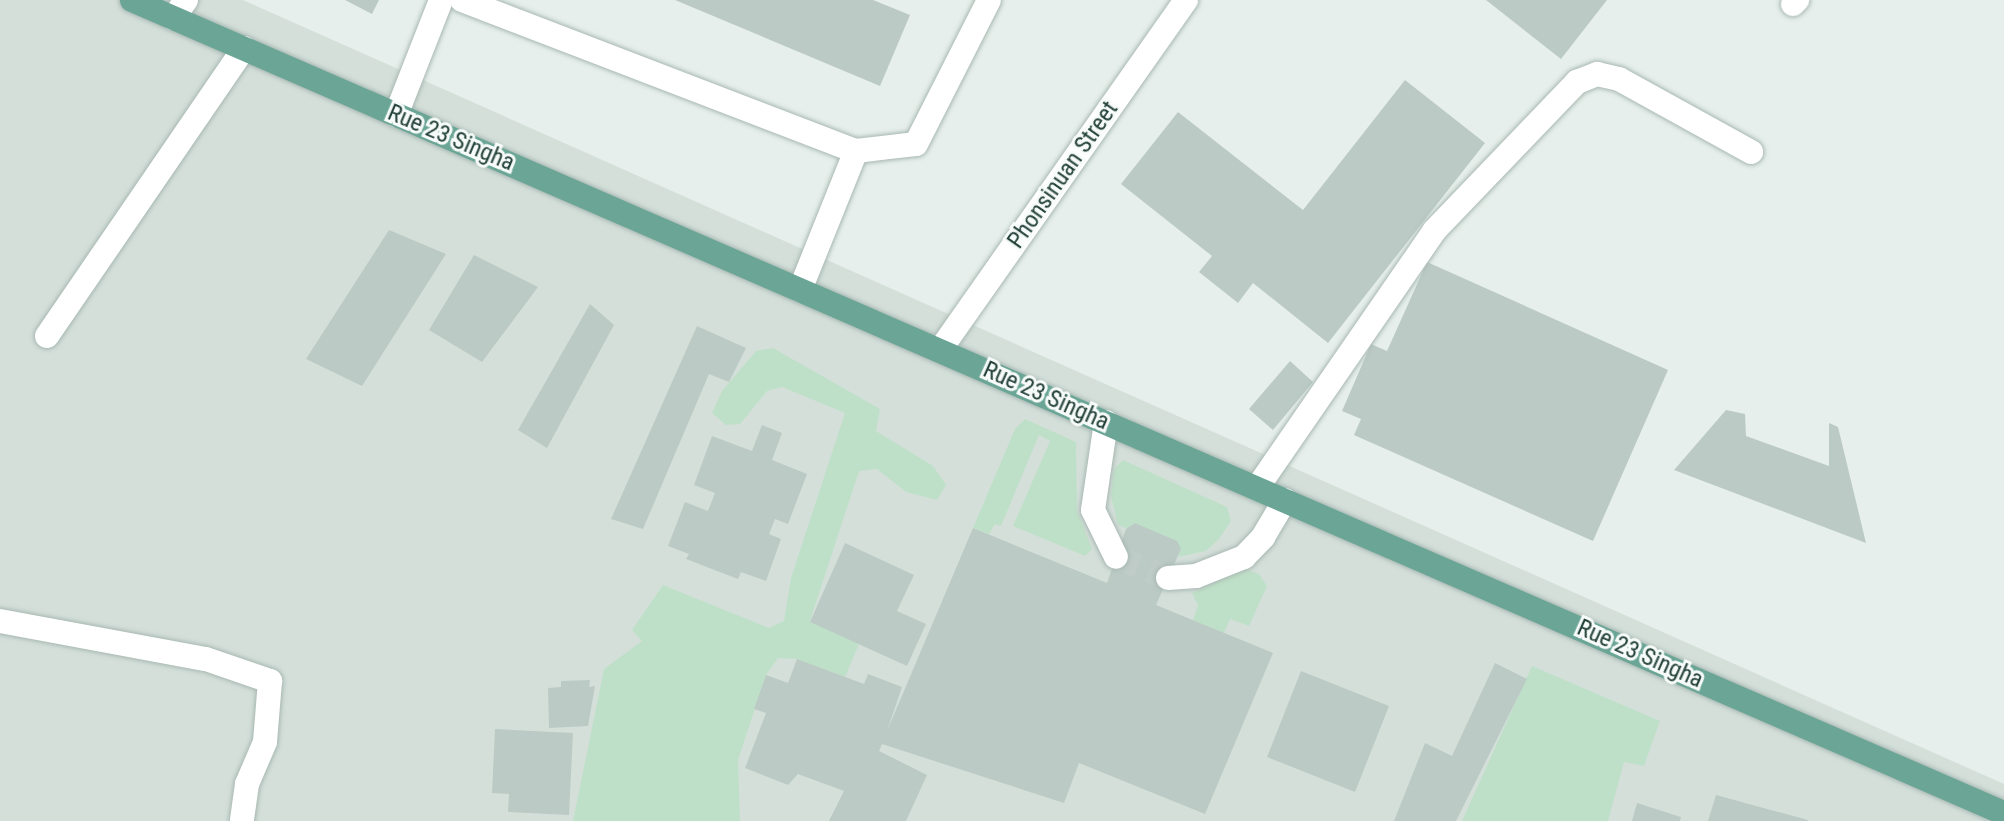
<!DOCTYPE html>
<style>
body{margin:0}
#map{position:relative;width:2004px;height:821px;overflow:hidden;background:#e6efeb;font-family:"Roboto Condensed",sans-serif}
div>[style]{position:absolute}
.built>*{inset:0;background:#d4dfda}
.green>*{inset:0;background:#bfe0c8}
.building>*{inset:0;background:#bbcac4}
.minor-tunnel>*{height:24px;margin-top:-12px;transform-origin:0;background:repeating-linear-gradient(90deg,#bfccc8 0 24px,transparent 0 36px)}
.roads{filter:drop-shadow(0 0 2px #a8b8b2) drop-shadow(0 0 2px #a8b8b2)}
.minor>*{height:24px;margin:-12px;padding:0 12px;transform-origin:12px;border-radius:12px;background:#fff}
.major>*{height:24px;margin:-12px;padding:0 12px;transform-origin:12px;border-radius:12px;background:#6aa596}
span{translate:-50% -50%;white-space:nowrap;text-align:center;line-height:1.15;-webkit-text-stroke:6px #f7fbf9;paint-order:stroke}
.street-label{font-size:24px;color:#24423a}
</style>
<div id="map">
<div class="built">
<div style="clip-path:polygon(0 0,243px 0,2004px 784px,2004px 821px,0 821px)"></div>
</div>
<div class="green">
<div style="clip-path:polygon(773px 348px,880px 409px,876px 431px,933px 466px,946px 485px,937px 500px,906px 492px,877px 469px,859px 471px,810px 621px,859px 644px,845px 677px,797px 659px,778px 658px,766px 675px,738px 760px,740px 821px,573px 821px,604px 669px,642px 641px,632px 630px,663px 585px,769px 628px,784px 621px,791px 578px,845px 413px,782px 387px,767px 391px,740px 424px,726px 425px,712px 413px,722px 391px,756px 351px)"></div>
<div style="clip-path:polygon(1025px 419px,1076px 442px,1077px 511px,1092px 549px,1085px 556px,1013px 526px,1050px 441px,1039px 435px,1001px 526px,995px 524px,989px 534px,973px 528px,1015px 429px)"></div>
<div style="clip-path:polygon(1123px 460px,1227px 507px,1231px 521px,1219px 539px,1206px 551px,1178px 557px,1181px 549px,1118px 525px,1111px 496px,1114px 469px)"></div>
<div style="clip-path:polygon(1244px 569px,1259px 574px,1267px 586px,1249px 626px,1230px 619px,1224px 633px,1193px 620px,1198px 605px,1192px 593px)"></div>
<div style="clip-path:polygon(1532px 666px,1660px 721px,1644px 766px,1624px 762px,1608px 821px,1462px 821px)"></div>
</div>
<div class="building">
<div style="clip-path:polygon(345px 0,379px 0,372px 14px)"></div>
<div style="clip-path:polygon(675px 0,873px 0,910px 15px,880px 86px)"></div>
<div style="clip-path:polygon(1486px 0,1607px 0,1561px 59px)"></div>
<div style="clip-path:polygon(1405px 80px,1485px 143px,1328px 343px,1253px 283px,1238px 303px,1199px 272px,1212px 256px,1121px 184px,1178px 112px,1303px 210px)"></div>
<div style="clip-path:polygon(389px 230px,446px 254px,362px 386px,306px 359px)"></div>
<div style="clip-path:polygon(474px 255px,538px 287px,482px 362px,429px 330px)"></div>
<div style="clip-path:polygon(1427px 262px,1668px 370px,1593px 541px,1354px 435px,1361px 419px,1342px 411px,1371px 344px,1387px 351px)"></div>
<div style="clip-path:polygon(590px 304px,614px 325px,547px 448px,518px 430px)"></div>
<div style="clip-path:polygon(697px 326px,746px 348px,729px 382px,709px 374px,643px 529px,611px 519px)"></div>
<div style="clip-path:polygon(1290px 361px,1313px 382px,1273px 430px,1249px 409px)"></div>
<div style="clip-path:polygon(1726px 410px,1745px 414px,1746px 436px,1829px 466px,1829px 423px,1838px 427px,1866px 543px,1674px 470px)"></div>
<div style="clip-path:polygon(762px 425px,782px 433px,772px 460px,807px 474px,788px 524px,775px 519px,769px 534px,781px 539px,766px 581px,741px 572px,738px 579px,686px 559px,689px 554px,668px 546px,685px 502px,708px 511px,715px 493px,694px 485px,712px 436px,752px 451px)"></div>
<div style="clip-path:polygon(1135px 523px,1177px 541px,1181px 549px,1156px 605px,1273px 653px,1205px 814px,1079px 763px,1064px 803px,882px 744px,879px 751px,927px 775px,906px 821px,829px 821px,844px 791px,798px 774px,788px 785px,745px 768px,766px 713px,754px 709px,766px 675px,788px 683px,797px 659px,864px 684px,868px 674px,902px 687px,887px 731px,973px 528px,1107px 583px,1126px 529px)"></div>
<div style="clip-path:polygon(845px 543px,914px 575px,897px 611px,926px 624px,907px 666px,810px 622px)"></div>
<div style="clip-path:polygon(1495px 663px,1527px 679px,1456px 821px,1394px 821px,1425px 743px,1452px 756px)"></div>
<div style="clip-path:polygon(1301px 671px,1389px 706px,1355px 792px,1267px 757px)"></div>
<div style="clip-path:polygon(590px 680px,589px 687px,595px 686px,588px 726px,549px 728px,548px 688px,561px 687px,561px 681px)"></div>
<div style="clip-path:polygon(495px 729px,573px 733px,569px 815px,508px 812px,509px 794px,492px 793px)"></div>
<div style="clip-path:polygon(1716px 795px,1808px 820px,1808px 821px,1708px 821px)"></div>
<div style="clip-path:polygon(1637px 803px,1681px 817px,1680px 821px,1632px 821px)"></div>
</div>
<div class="minor-tunnel">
<div style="left:1116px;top:557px;width:56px;rotate:22deg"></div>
</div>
<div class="roads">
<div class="minor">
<div style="left:462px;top:0;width:422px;rotate:21deg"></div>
<div style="left:856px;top:151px;width:60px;rotate:-6.7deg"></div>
<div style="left:916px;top:144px;width:161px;rotate:-63.1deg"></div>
<div style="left:1793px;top:4px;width:6px;rotate:-45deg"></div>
<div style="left:173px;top:18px;width:22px;rotate:-54deg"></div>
<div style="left:396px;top:115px;width:123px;rotate:-68.6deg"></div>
<div style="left:800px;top:290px;width:150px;rotate:-68.1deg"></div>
<div style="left:47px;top:336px;width:349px;rotate:-55.6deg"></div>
<div style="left:940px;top:350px;width:428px;rotate:-54.9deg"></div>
<div style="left:1106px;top:422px;width:89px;rotate:98.4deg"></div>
<div style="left:1093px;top:510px;width:52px;rotate:63.9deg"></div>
<div style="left:1257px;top:488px;width:312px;rotate:-55.4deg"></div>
<div style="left:1434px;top:231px;width:207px;rotate:-46.2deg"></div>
<div style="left:1577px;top:82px;width:22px;rotate:-22deg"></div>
<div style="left:1597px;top:74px;width:23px;rotate:13deg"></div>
<div style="left:1619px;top:79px;width:151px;rotate:28.9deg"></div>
<div style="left:1168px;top:578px;width:28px;rotate:-4deg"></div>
<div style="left:1196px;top:576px;width:52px;rotate:-21.6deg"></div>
<div style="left:1244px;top:557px;width:28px;rotate:-46deg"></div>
<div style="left:1263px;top:537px;width:43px;rotate:-59.3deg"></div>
<div style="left:0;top:621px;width:209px;rotate:10.5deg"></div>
<div style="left:206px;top:659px;width:68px;rotate:19deg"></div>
<div style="left:270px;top:681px;width:61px;rotate:94.7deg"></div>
<div style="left:265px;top:742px;width:46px;rotate:113.2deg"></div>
<div style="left:247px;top:784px;width:37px;rotate:98deg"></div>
</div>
<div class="major">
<div style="left:132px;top:0;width:2041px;rotate:23.48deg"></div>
</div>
</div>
<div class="street-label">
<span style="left:451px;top:138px;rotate:23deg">Rue 23 Singha</span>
<span style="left:1063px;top:175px;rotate:-55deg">Phonsinuan Street</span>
<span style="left:1046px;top:396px;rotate:24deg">Rue 23 Singha</span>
<span style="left:1640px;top:654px;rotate:24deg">Rue 23 Singha</span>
</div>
</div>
